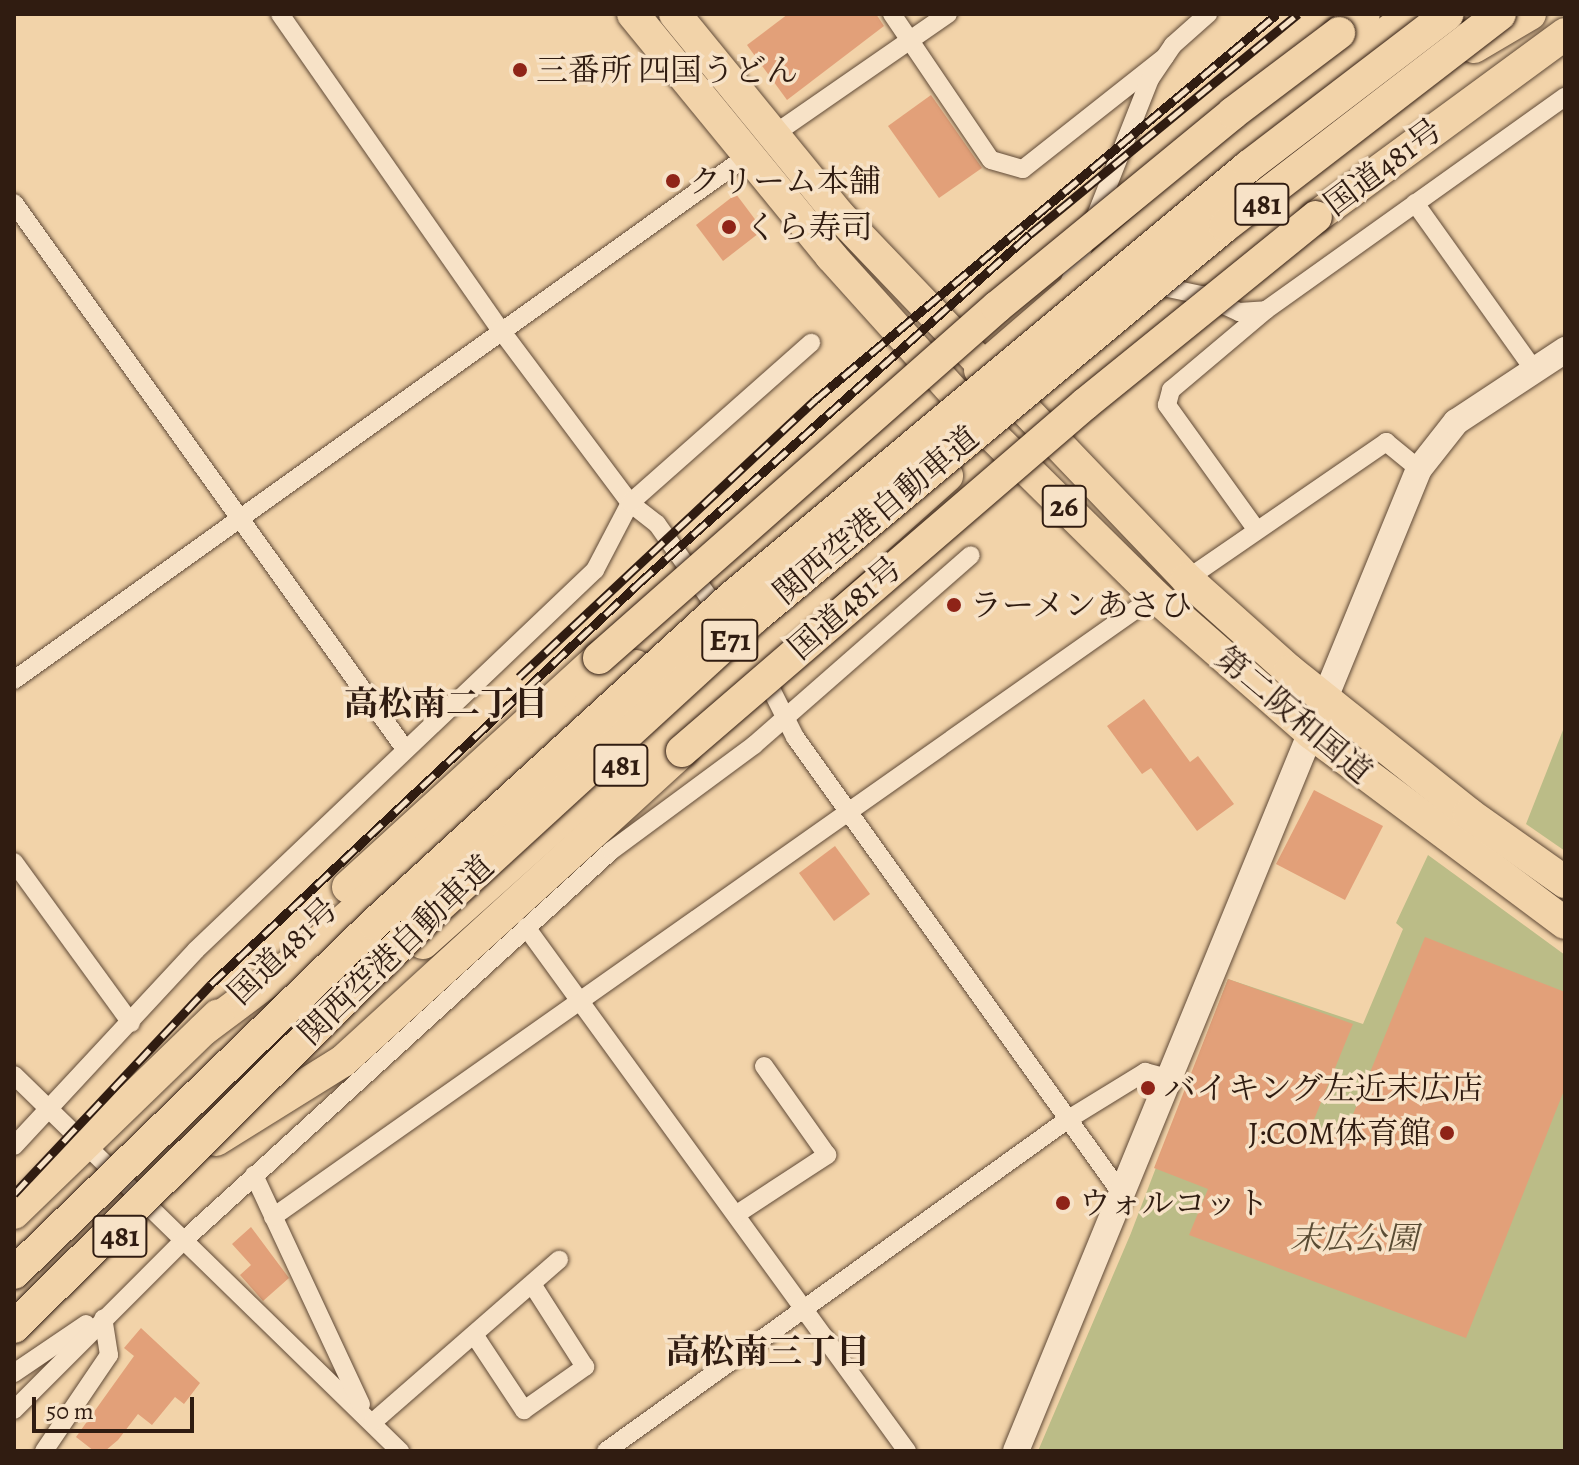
<!DOCTYPE html>
<meta charset="utf-8">
<style>
body{margin:0}
#map{position:relative;width:1579px;height:1465px;overflow:hidden;background:#f2d3a9;font-family:Alegreya,"Noto Serif JP",serif}
div>[style]{position:absolute}
.green>*{inset:0;background:#bbbc87}
.building>*{inset:0;background:#e2a079}
.roads{filter:drop-shadow(0 0 2px #604a37) drop-shadow(0 0 2px #604a37)}
.street>*{height:18px;margin:-9px;padding:0 9px;transform-origin:9px;border-radius:9px;background:#f7e2c7}
.secondary>*{height:26px;margin:-13px;padding:0 13px;transform-origin:13px;border-radius:13px;background:#f7e2c7}
.highway>*{height:32px;margin:-16px;padding:0 16px;transform-origin:16px;border-radius:16px;background:#f2d3a9}
.rail>*{height:9px;margin-top:-4.5px;transform-origin:0;background:repeating-linear-gradient(90deg,#f7e2c7 0 18px,#301c11 0 36px);box-sizing:border-box;border-block:2px solid #301c11}
.bridges{filter:drop-shadow(0 0 2px #301c11) drop-shadow(0 0 2px #301c11)}
.highway-bridge>*{height:32px;margin:-16px;padding:0 16px;transform-origin:16px;border-radius:16px;background:#f2d3a9}
.dots>*{width:22px;height:22px;translate:-50% -50%;box-sizing:border-box;border:4px solid #f7e2c7;border-radius:50%}
span{translate:-50% -50%;white-space:nowrap;text-align:center;line-height:1.15;-webkit-text-stroke:7px #f7e2c7;paint-order:stroke}
.shield-label span{padding:2px 6px;background:#f7e2c7;border:2px solid;border-radius:6px;-webkit-text-stroke-width:0}
.shield-label{font-size:30px;color:#301c11;font-weight:700}
.poi-label{font-size:32px;color:#301c11}
.left{translate:0 -50%;text-align:left}
.right{translate:-100% -50%;text-align:right}
.street-label{font-size:32px;color:#301c11}
.park-label{font-size:32px;color:#5a4c34;font-style:italic}
.neighbourhood-label{font-size:34px;color:#301c11;font-weight:700}
.frame{position:absolute;inset:0;border:16px solid #301c11;pointer-events:none}
.scale{position:absolute;left:32px;top:1397px;width:162px;height:36px;box-sizing:border-box;border:4px solid #301c11;border-top:0;padding-left:10px;font-size:24px;line-height:28px;white-space:nowrap;color:#301c11;-webkit-text-stroke:6px #f7e2c7;paint-order:stroke}
</style>
<div id="map">
<div class="green">
<div style="clip-path:polygon(1565px 725px,1565px 851px,1526px 824px)"></div>
<div style="clip-path:polygon(1428px 855px,1565px 955px,1565px 1451px,1038px 1451px,1131px 1233px,1228px 979px,1363px 1024px,1403px 929px,1396px 923px)"></div>
</div>
<div class="building">
<div style="clip-path:polygon(788px 14px,876px 14px,884px 26px,787px 100px,747px 45px)"></div>
<div style="clip-path:polygon(931px 95px,982px 168px,939px 198px,888px 126px)"></div>
<div style="clip-path:polygon(736px 194px,763px 230px,723px 261px,696px 225px)"></div>
<div style="clip-path:polygon(1144px 699px,1190px 762px,1198px 756px,1234px 804px,1197px 831px,1151px 768px,1142px 774px,1107px 726px)"></div>
<div style="clip-path:polygon(1314px 790px,1383px 826px,1345px 900px,1276px 864px)"></div>
<div style="clip-path:polygon(835px 846px,870px 894px,834px 921px,799px 873px)"></div>
<div style="clip-path:polygon(1425px 937px,1565px 992px,1565px 1088px,1466px 1338px,1189px 1235px,1208px 1189px,1154px 1168px,1228px 979px,1353px 1024px,1311px 1127px,1343px 1139px)"></div>
<div style="clip-path:polygon(251px 1227px,289px 1278px,263px 1301px,240px 1275px,251px 1265px,232px 1244px)"></div>
<div style="clip-path:polygon(141px 1328px,200px 1383px,184px 1404px,175px 1397px,152px 1425px,138px 1414px,118px 1440px,105px 1451px,94px 1451px,76px 1437px,134px 1356px,124px 1348px)"></div>
</div>
<div class="roads">
<div class="street">
<div style="left:280px;top:14px;width:384px;rotate:55.1deg"></div>
<div style="left:500px;top:329px;width:217px;rotate:53.2deg"></div>
<div style="left:630px;top:503px;width:34px;rotate:38deg"></div>
<div style="left:657px;top:524px;width:113px;rotate:54.8deg"></div>
<div style="left:892px;top:14px;width:176px;rotate:55.9deg"></div>
<div style="left:991px;top:160px;width:33px;rotate:16deg"></div>
<div style="left:1023px;top:169px;width:181px;rotate:-38.3deg"></div>
<div style="left:773px;top:135px;width:213px;rotate:-34.7deg"></div>
<div style="left:14px;top:203px;width:672px;rotate:54.39deg"></div>
<div style="left:1415px;top:203px;width:205px;rotate:54.5deg"></div>
<div style="left:1068px;top:286px;width:223px;rotate:-68.4deg"></div>
<div style="left:1150px;top:79px;width:41px;rotate:-55.9deg"></div>
<div style="left:1173px;top:45px;width:47px;rotate:-41.5deg"></div>
<div style="left:1168px;top:288px;width:35px;rotate:12deg"></div>
<div style="left:1202px;top:295px;width:41px;rotate:24.7deg"></div>
<div style="left:1239px;top:312px;width:27px;rotate:-4deg"></div>
<div style="left:1266px;top:310px;width:367px;rotate:-35.5deg"></div>
<div style="left:1256px;top:529px;width:153px;rotate:-125.7deg"></div>
<div style="left:1167px;top:405px;width:16px;rotate:-75deg"></div>
<div style="left:1171px;top:390px;width:124px;rotate:-40.1deg"></div>
<div style="left:1187px;top:579px;width:242px;rotate:-34.5deg"></div>
<div style="left:1386px;top:442px;width:43px;rotate:39.3deg"></div>
<div style="left:763px;top:673px;width:72px;rotate:63.4deg"></div>
<div style="left:795px;top:737px;width:561px;rotate:54.44deg"></div>
<div style="left:14px;top:680px;width:900px;rotate:-35.55deg"></div>
<div style="left:14px;top:862px;width:199px;rotate:54deg"></div>
<div style="left:526px;top:927px;width:648px;rotate:53.98deg"></div>
<div style="left:14px;top:1075px;width:539px;rotate:44.25deg"></div>
<div style="left:14px;top:1146px;width:267px;rotate:-47.1deg"></div>
<div style="left:196px;top:950px;width:551px;rotate:-43.6deg"></div>
<div style="left:595px;top:570px;width:76px;rotate:-62.4deg"></div>
<div style="left:630px;top:503px;width:242px;rotate:-41.5deg"></div>
<div style="left:254px;top:1175px;width:253px;rotate:65deg"></div>
<div style="left:737px;top:1214px;width:108px;rotate:-33.2deg"></div>
<div style="left:827px;top:1155px;width:109px;rotate:-125.3deg"></div>
<div style="left:273px;top:1217px;width:1079px;rotate:-35.15deg"></div>
<div style="left:475px;top:1336px;width:89px;rotate:56.5deg"></div>
<div style="left:524px;top:1410px;width:75px;rotate:-35.2deg"></div>
<div style="left:585px;top:1367px;width:98px;rotate:-122.6deg"></div>
<div style="left:14px;top:1373px;width:87px;rotate:-34.2deg"></div>
<div style="left:14px;top:1410px;width:238px;rotate:-45deg"></div>
<div style="left:182px;top:1242px;width:580px;rotate:-42.35deg"></div>
<div style="left:611px;top:851px;width:178px;rotate:-36.5deg"></div>
<div style="left:754px;top:745px;width:288px;rotate:-41.2deg"></div>
<div style="left:373px;top:1422px;width:247px;rotate:-41.1deg"></div>
<div style="left:44px;top:1451px;width:116px;rotate:-55.9deg"></div>
<div style="left:109px;top:1355px;width:37px;rotate:-99deg"></div>
<div style="left:606px;top:1451px;width:568px;rotate:-35.68deg"></div>
<div style="left:1067px;top:1120px;width:92px;rotate:-31.6deg"></div>
<div style="left:1145px;top:1072px;width:24px;rotate:15deg"></div>
</div>
<div class="secondary">
<div style="left:1016px;top:1451px;width:1061px;rotate:-67.69deg"></div>
<div style="left:1419px;top:469px;width:60px;rotate:-51.8deg"></div>
<div style="left:1456px;top:422px;width:131px;rotate:-33.4deg"></div>
</div>
<div class="highway">
<div style="left:633px;top:14px;width:313px;rotate:50.7deg"></div>
<div style="left:831px;top:256px;width:242px;rotate:48deg"></div>
<div style="left:993px;top:436px;width:228px;rotate:44.6deg"></div>
<div style="left:1155px;top:596px;width:208px;rotate:41.3deg"></div>
<div style="left:1311px;top:733px;width:317px;rotate:36.8deg"></div>
<div style="left:675px;top:14px;width:258px;rotate:50.8deg"></div>
<div style="left:838px;top:214px;width:505px;rotate:46.28deg"></div>
<div style="left:1187px;top:579px;width:138px;rotate:41.8deg"></div>
<div style="left:1290px;top:671px;width:229px;rotate:38.6deg"></div>
<div style="left:1469px;top:814px;width:118px;rotate:35.3deg"></div>
<div style="left:1339px;top:33px;width:31px;rotate:-37deg"></div>
<div style="left:1474px;top:47px;width:65px;rotate:-30.5deg"></div>
<div style="left:1316px;top:217px;width:309px;rotate:-36.3deg"></div>
<div style="left:980px;top:370px;width:384px;rotate:-40.8deg"></div>
<div style="left:1271px;top:119px;width:176px;rotate:-36.7deg"></div>
<div style="left:348px;top:887px;width:340px;rotate:-42.4deg"></div>
<div style="left:423px;top:943px;width:702px;rotate:-41.71deg"></div>
<div style="left:203px;top:1030px;width:134px;rotate:-36.8deg"></div>
<div style="left:310px;top:950px;width:432px;rotate:-41.1deg"></div>
<div style="left:216px;top:1140px;width:150px;rotate:-31.9deg"></div>
<div style="left:343px;top:1061px;width:459px;rotate:-42.4deg"></div>
<div style="left:14px;top:1213px;width:284px;rotate:-44.1deg"></div>
</div>
</div>
<div class="rail">
<div style="left:519px;top:677px;width:405px;rotate:-43.1deg"></div>
<div style="left:815px;top:400px;width:602px;rotate:-39.88deg"></div>
<div style="left:14px;top:1194px;width:288px;rotate:-46.8deg"></div>
<div style="left:211px;top:984px;width:587px;rotate:-43.13deg"></div>
<div style="left:639px;top:583px;width:524px;rotate:-41.75deg"></div>
<div style="left:1030px;top:234px;width:347px;rotate:-39.4deg"></div>
</div>
<div class="bridges">
<div class="highway-bridge">
<div style="left:599px;top:658px;width:531px;rotate:-41.41deg"></div>
<div style="left:997px;top:307px;width:306px;rotate:-39.4deg"></div>
<div style="left:1233px;top:113px;width:133px;rotate:-37deg"></div>
<div style="left:682px;top:751px;width:532px;rotate:-40.73deg"></div>
<div style="left:1085px;top:404px;width:297px;rotate:-39deg"></div>
<div style="left:14px;top:1273px;width:501px;rotate:-44.11deg"></div>
<div style="left:374px;top:924px;width:485px;rotate:-42.4deg"></div>
<div style="left:732px;top:597px;width:673px;rotate:-39.82deg"></div>
<div style="left:1249px;top:166px;width:250px;rotate:-37.4deg"></div>
<div style="left:14px;top:1327px;width:590px;rotate:-44.73deg"></div>
<div style="left:433px;top:912px;width:437px;rotate:-42.5deg"></div>
<div style="left:755px;top:617px;width:611px;rotate:-39.76deg"></div>
<div style="left:1225px;top:226px;width:347px;rotate:-37.6deg"></div>
</div>
</div>
<div class="dots">
<div style="left:520px;top:70px;background:#8f2418"></div>
<div style="left:673px;top:181px;background:#8f2418"></div>
<div style="left:729px;top:227px;background:#8f2418"></div>
<div style="left:954px;top:605px;background:#8f2418"></div>
<div style="left:1148px;top:1088px;background:#8f2418"></div>
<div style="left:1447px;top:1133px;background:#8f2418"></div>
<div style="left:1063px;top:1203px;background:#8f2418"></div>
</div>
<div class="shield-label">
<span style="left:1262px;top:204px">481</span>
<span style="left:1064px;top:506px">26</span>
<span style="left:730px;top:640px">E71</span>
<span style="left:621px;top:765px">481</span>
<span style="left:120px;top:1236px">481</span>
</div>
<div class="poi-label">
<span class="left" style="left:536px;top:70px">三番所 四国うどん</span>
<span class="left" style="left:689px;top:181px">クリーム本舗</span>
<span class="left" style="left:745px;top:227px">くら寿司</span>
<span class="left" style="left:970px;top:605px">ラーメンあさひ</span>
<span class="left" style="left:1164px;top:1088px">バイキング左近末広店</span>
<span class="right" style="left:1431px;top:1133px">J:COM体育館</span>
<span class="left" style="left:1079px;top:1203px">ウォルコット</span>
</div>
<div class="street-label">
<span style="left:1383px;top:167px;rotate:-37deg">国道481号</span>
<span style="left:876px;top:515px;rotate:-40deg">関西空港自動車道</span>
<span style="left:845px;top:608px;rotate:-41deg">国道481号</span>
<span style="left:1294px;top:715px;rotate:40deg">第二阪和国道</span>
<span style="left:396px;top:950px;rotate:-44deg">関西空港自動車道</span>
<span style="left:283px;top:951px;rotate:-44deg">国道481号</span>
</div>
<div class="park-label">
<span style="left:1354px;top:1238px">末広公園</span>
</div>
<div class="neighbourhood-label">
<span style="left:446px;top:704px">高松南二丁目</span>
<span style="left:768px;top:1352px">高松南三丁目</span>
</div>
<div class="frame"></div>
<div class="scale">50 m</div>
</div>
